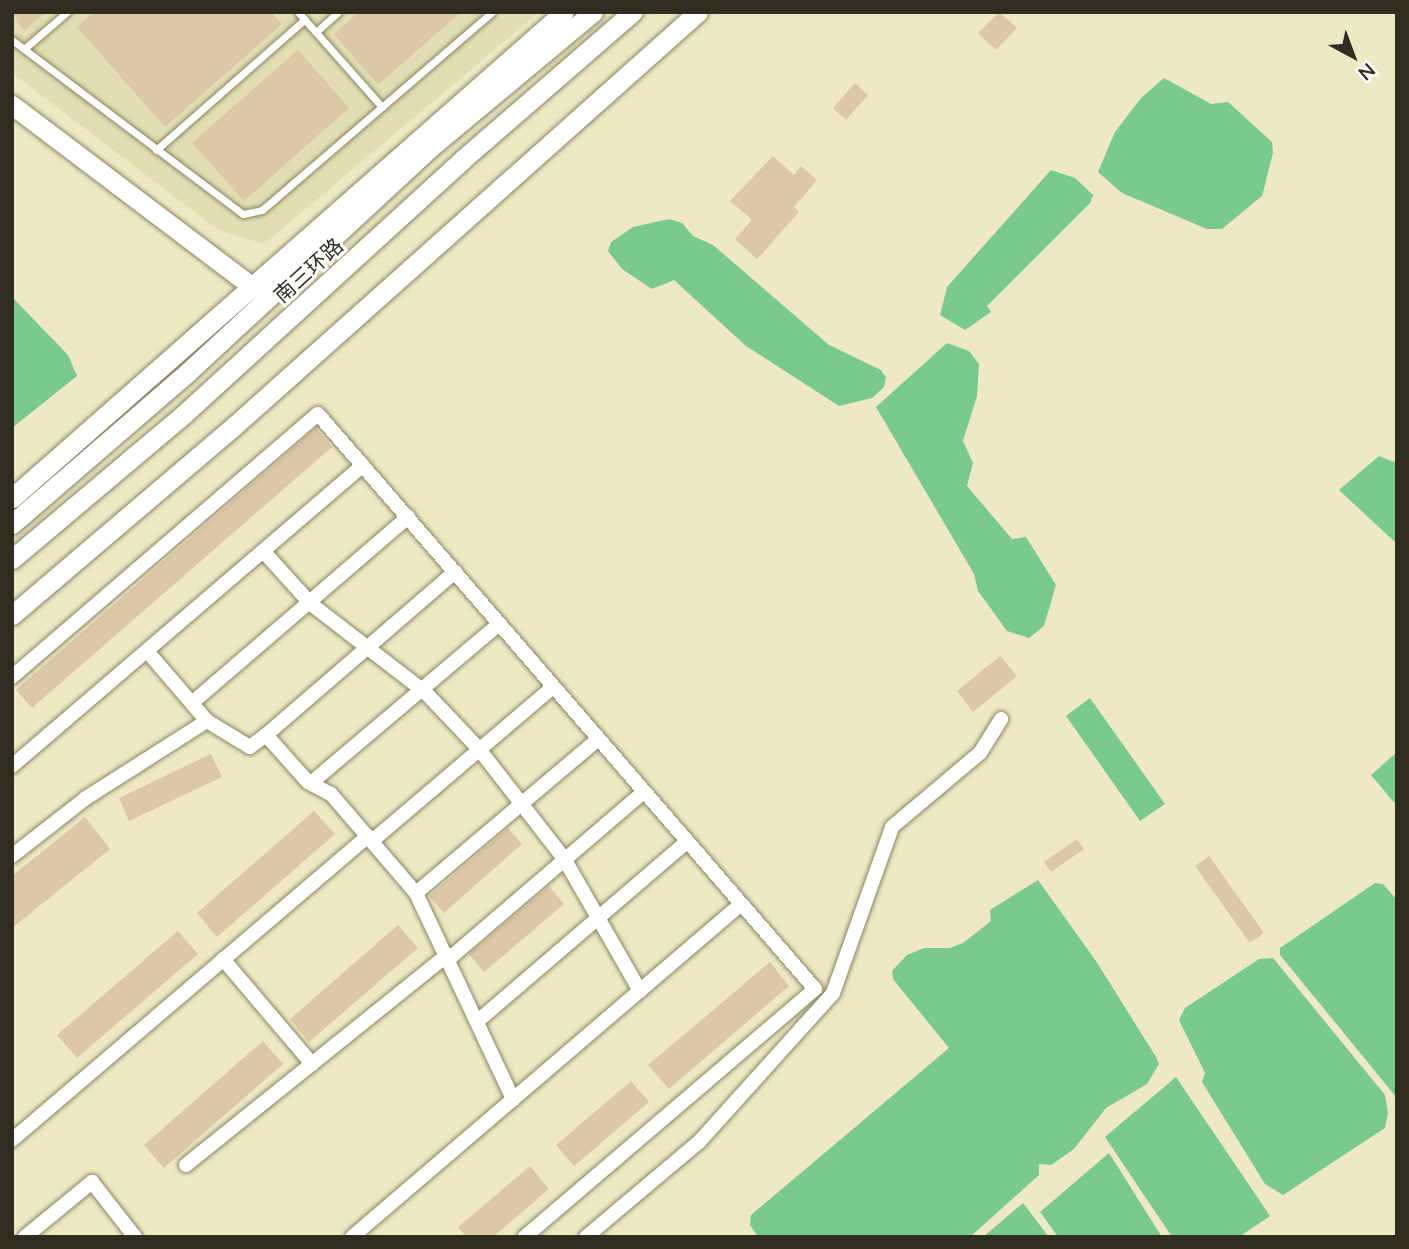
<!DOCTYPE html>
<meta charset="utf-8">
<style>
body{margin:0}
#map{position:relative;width:1409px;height:1249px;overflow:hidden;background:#eee9c4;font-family:Lato,"Noto Sans SC",sans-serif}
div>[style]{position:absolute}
.built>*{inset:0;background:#e3deb2}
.water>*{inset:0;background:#7ac98d}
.building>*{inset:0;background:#dcc7a7}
.roads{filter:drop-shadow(0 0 2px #898563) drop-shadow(0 0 2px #898563)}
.lane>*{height:7px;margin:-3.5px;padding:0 3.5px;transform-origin:3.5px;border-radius:3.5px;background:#fff}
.street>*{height:14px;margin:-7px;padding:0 7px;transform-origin:7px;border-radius:7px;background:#fff}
.secondary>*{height:19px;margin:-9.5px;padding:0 9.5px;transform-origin:9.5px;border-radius:9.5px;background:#fff}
span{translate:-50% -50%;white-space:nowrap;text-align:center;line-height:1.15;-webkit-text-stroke:6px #fff;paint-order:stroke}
.street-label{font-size:21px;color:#2f2d1f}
.frame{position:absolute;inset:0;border:14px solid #2f2d1f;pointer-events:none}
.north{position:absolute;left:1318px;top:21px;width:70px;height:70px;-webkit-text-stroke:5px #fff;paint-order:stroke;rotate:139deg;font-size:19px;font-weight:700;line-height:28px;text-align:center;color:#2f2d1f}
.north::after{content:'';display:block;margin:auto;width:24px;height:32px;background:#2f2d1f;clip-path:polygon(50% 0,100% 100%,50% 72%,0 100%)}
</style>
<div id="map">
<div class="built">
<div style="clip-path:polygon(12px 12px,536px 12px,537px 14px,264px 244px,218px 230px,12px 73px)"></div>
</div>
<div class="water">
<div style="clip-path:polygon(1164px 78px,1211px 104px,1228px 102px,1272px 142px,1273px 153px,1262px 196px,1222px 229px,1207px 229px,1122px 193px,1098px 172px,1115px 132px,1141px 98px)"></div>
<div style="clip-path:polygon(1051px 170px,1075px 178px,1093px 195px,1090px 203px,987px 306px,991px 312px,965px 330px,940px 315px,947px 287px)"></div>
<div style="clip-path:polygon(669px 219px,682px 223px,693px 236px,713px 245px,829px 345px,881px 370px,886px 377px,884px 387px,872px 398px,839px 406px,746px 346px,674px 280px,652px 289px,622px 269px,608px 251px,611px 242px,633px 227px)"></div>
<div style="clip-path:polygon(12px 297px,68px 355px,77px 376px,12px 428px)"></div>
<div style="clip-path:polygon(947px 343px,969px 351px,979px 364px,977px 396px,963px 441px,973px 463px,967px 486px,1012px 539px,1026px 537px,1056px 585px,1044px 626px,1029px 638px,1007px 631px,978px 591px,974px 574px,876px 407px)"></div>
<div style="clip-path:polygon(1379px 456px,1397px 463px,1397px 544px,1339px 490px)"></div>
<div style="clip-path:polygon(1090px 698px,1165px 804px,1140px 821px,1066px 716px)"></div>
<div style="clip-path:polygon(1397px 752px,1397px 806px,1371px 775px)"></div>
<div style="clip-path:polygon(1038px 880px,1096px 961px,1156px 1057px,1159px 1064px,1147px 1084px,1106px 1108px,1074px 1149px,1051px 1165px,1039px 1164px,1039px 1175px,970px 1237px,758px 1237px,750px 1225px,751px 1215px,949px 1048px,893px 979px,892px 971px,907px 955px,924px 948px,950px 948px,963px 943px,991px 921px,990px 910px)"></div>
<div style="clip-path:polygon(1375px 883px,1383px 884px,1397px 900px,1397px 1098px,1280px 955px,1280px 948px)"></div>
<div style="clip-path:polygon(1273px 958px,1385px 1095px,1388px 1113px,1385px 1128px,1283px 1195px,1265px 1184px,1202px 1082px,1205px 1073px,1179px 1020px,1185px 1008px,1259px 959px)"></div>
<div style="clip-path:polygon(1176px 1077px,1270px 1216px,1239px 1237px,1172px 1237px,1105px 1137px)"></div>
<div style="clip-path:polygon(1109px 1153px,1162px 1237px,1058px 1237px,1040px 1212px)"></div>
<div style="clip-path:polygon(1023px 1203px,1049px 1237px,983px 1237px)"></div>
</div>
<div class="building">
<div style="clip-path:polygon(12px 12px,46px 12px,24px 31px)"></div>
<div style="clip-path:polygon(94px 12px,271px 12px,282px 24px,165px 127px,77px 27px)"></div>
<div style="clip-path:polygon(359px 12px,461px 12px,378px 85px,334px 34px)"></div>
<div style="clip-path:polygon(999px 12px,1017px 28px,996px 50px,978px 33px)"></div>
<div style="clip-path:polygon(298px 50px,349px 108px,244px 201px,192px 143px)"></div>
<div style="clip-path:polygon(855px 83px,868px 95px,846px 120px,833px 108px)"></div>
<div style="clip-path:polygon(773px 156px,794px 175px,801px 166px,817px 180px,794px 207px,799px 212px,757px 259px,735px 239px,752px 220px,730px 201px)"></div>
<div style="clip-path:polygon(316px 428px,332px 447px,32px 708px,16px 690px)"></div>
<div style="clip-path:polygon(1000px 656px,1017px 676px,973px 712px,957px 691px)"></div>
<div style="clip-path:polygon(211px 754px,222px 777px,129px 821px,119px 798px)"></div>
<div style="clip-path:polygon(314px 811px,335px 834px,217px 937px,197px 913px)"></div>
<div style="clip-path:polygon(85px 817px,110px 849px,12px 928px,12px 876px)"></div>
<div style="clip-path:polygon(508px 828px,522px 844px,444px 913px,429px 896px)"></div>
<div style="clip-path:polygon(1077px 839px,1084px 849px,1051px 872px,1044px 862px)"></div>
<div style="clip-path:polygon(1209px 856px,1264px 933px,1250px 943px,1195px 866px)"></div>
<div style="clip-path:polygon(549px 886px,564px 904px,484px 972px,469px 954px)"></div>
<div style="clip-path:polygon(398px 925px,418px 948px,309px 1042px,290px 1019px)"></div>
<div style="clip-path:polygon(178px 931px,198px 954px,77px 1058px,57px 1035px)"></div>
<div style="clip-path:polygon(770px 962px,789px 986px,669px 1089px,648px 1065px)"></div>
<div style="clip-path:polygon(263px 1041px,283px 1064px,164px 1168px,144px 1145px)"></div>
<div style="clip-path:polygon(631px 1081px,649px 1102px,574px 1166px,556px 1145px)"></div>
<div style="clip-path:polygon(530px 1166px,549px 1189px,493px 1237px,466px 1237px,458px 1227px)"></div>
</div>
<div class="roads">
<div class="lane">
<div style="left:298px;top:12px;width:127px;rotate:48.5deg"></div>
<div style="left:316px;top:32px;width:30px;rotate:-42deg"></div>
<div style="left:12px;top:40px;width:289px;rotate:37deg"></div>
<div style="left:243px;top:214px;width:19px;rotate:-12deg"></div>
<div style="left:262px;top:210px;width:303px;rotate:-40.7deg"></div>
<div style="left:24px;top:49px;width:57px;rotate:-40.7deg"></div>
<div style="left:156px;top:150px;width:198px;rotate:-41.3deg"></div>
</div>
<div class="street">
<div style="left:264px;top:552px;width:70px;rotate:47.9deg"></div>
<div style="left:311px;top:604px;width:144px;rotate:37.7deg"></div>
<div style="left:425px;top:692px;width:79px;rotate:46.5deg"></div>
<div style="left:479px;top:749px;width:140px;rotate:52.2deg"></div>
<div style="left:565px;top:860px;width:151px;rotate:60.2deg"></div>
<div style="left:147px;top:651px;width:92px;rotate:49.4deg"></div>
<div style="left:207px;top:721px;width:50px;rotate:31.2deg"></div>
<div style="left:250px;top:747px;width:20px;rotate:-37deg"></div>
<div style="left:266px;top:735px;width:63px;rotate:48.2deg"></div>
<div style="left:308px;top:782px;width:26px;rotate:28deg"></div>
<div style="left:331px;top:794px;width:130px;rotate:49.4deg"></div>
<div style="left:416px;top:893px;width:228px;rotate:64.8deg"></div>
<div style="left:12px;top:677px;width:403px;rotate:-40.7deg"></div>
<div style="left:318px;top:414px;width:760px;rotate:49.16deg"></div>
<div style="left:815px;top:989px;width:382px;rotate:139.5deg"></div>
<div style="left:193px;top:702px;width:284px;rotate:-40.7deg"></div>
<div style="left:266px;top:735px;width:250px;rotate:-40.8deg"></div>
<div style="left:12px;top:766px;width:462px;rotate:-40.6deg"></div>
<div style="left:311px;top:783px;width:246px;rotate:-40.2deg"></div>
<div style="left:372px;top:841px;width:238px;rotate:-40.4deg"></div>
<div style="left:12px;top:856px;width:94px;rotate:-38.1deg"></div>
<div style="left:86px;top:798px;width:143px;rotate:-32.5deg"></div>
<div style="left:416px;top:893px;width:238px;rotate:-40.2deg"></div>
<div style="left:450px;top:958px;width:255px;rotate:-40.6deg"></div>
<div style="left:223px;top:959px;width:138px;rotate:49.7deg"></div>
<div style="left:479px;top:1020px;width:274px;rotate:-40.6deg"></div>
<div style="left:12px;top:1140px;width:468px;rotate:-40.5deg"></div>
<div style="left:186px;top:1165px;width:336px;rotate:-38.8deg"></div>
<div style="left:25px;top:1237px;width:87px;rotate:-39.4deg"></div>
<div style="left:92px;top:1182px;width:70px;rotate:52deg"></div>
<div style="left:352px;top:1237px;width:512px;rotate:-40.56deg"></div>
<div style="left:586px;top:1237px;width:148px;rotate:-40.1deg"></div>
<div style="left:699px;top:1142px;width:200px;rotate:-48deg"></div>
<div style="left:833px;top:993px;width:176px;rotate:-70.4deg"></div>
<div style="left:892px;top:827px;width:115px;rotate:-40.1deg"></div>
<div style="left:980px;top:753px;width:40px;rotate:-58deg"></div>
</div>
<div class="secondary">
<div style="left:12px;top:105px;width:303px;rotate:37.1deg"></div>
<div style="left:12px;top:498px;width:735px;rotate:-41.36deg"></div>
<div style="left:12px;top:524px;width:233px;rotate:-40.8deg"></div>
<div style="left:188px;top:372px;width:331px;rotate:-42.8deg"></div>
<div style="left:431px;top:147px;width:211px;rotate:-39.8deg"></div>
<div style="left:12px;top:559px;width:225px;rotate:-40.1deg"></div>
<div style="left:184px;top:414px;width:378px;rotate:-42.4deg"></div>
<div style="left:463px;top:159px;width:225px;rotate:-40.9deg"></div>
<div style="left:12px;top:615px;width:292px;rotate:-40.4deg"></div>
<div style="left:234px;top:426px;width:622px;rotate:-41.74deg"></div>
</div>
</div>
<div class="street-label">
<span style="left:308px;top:270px;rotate:-42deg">南三环路</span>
</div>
<div class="frame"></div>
<div class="north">N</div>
</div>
